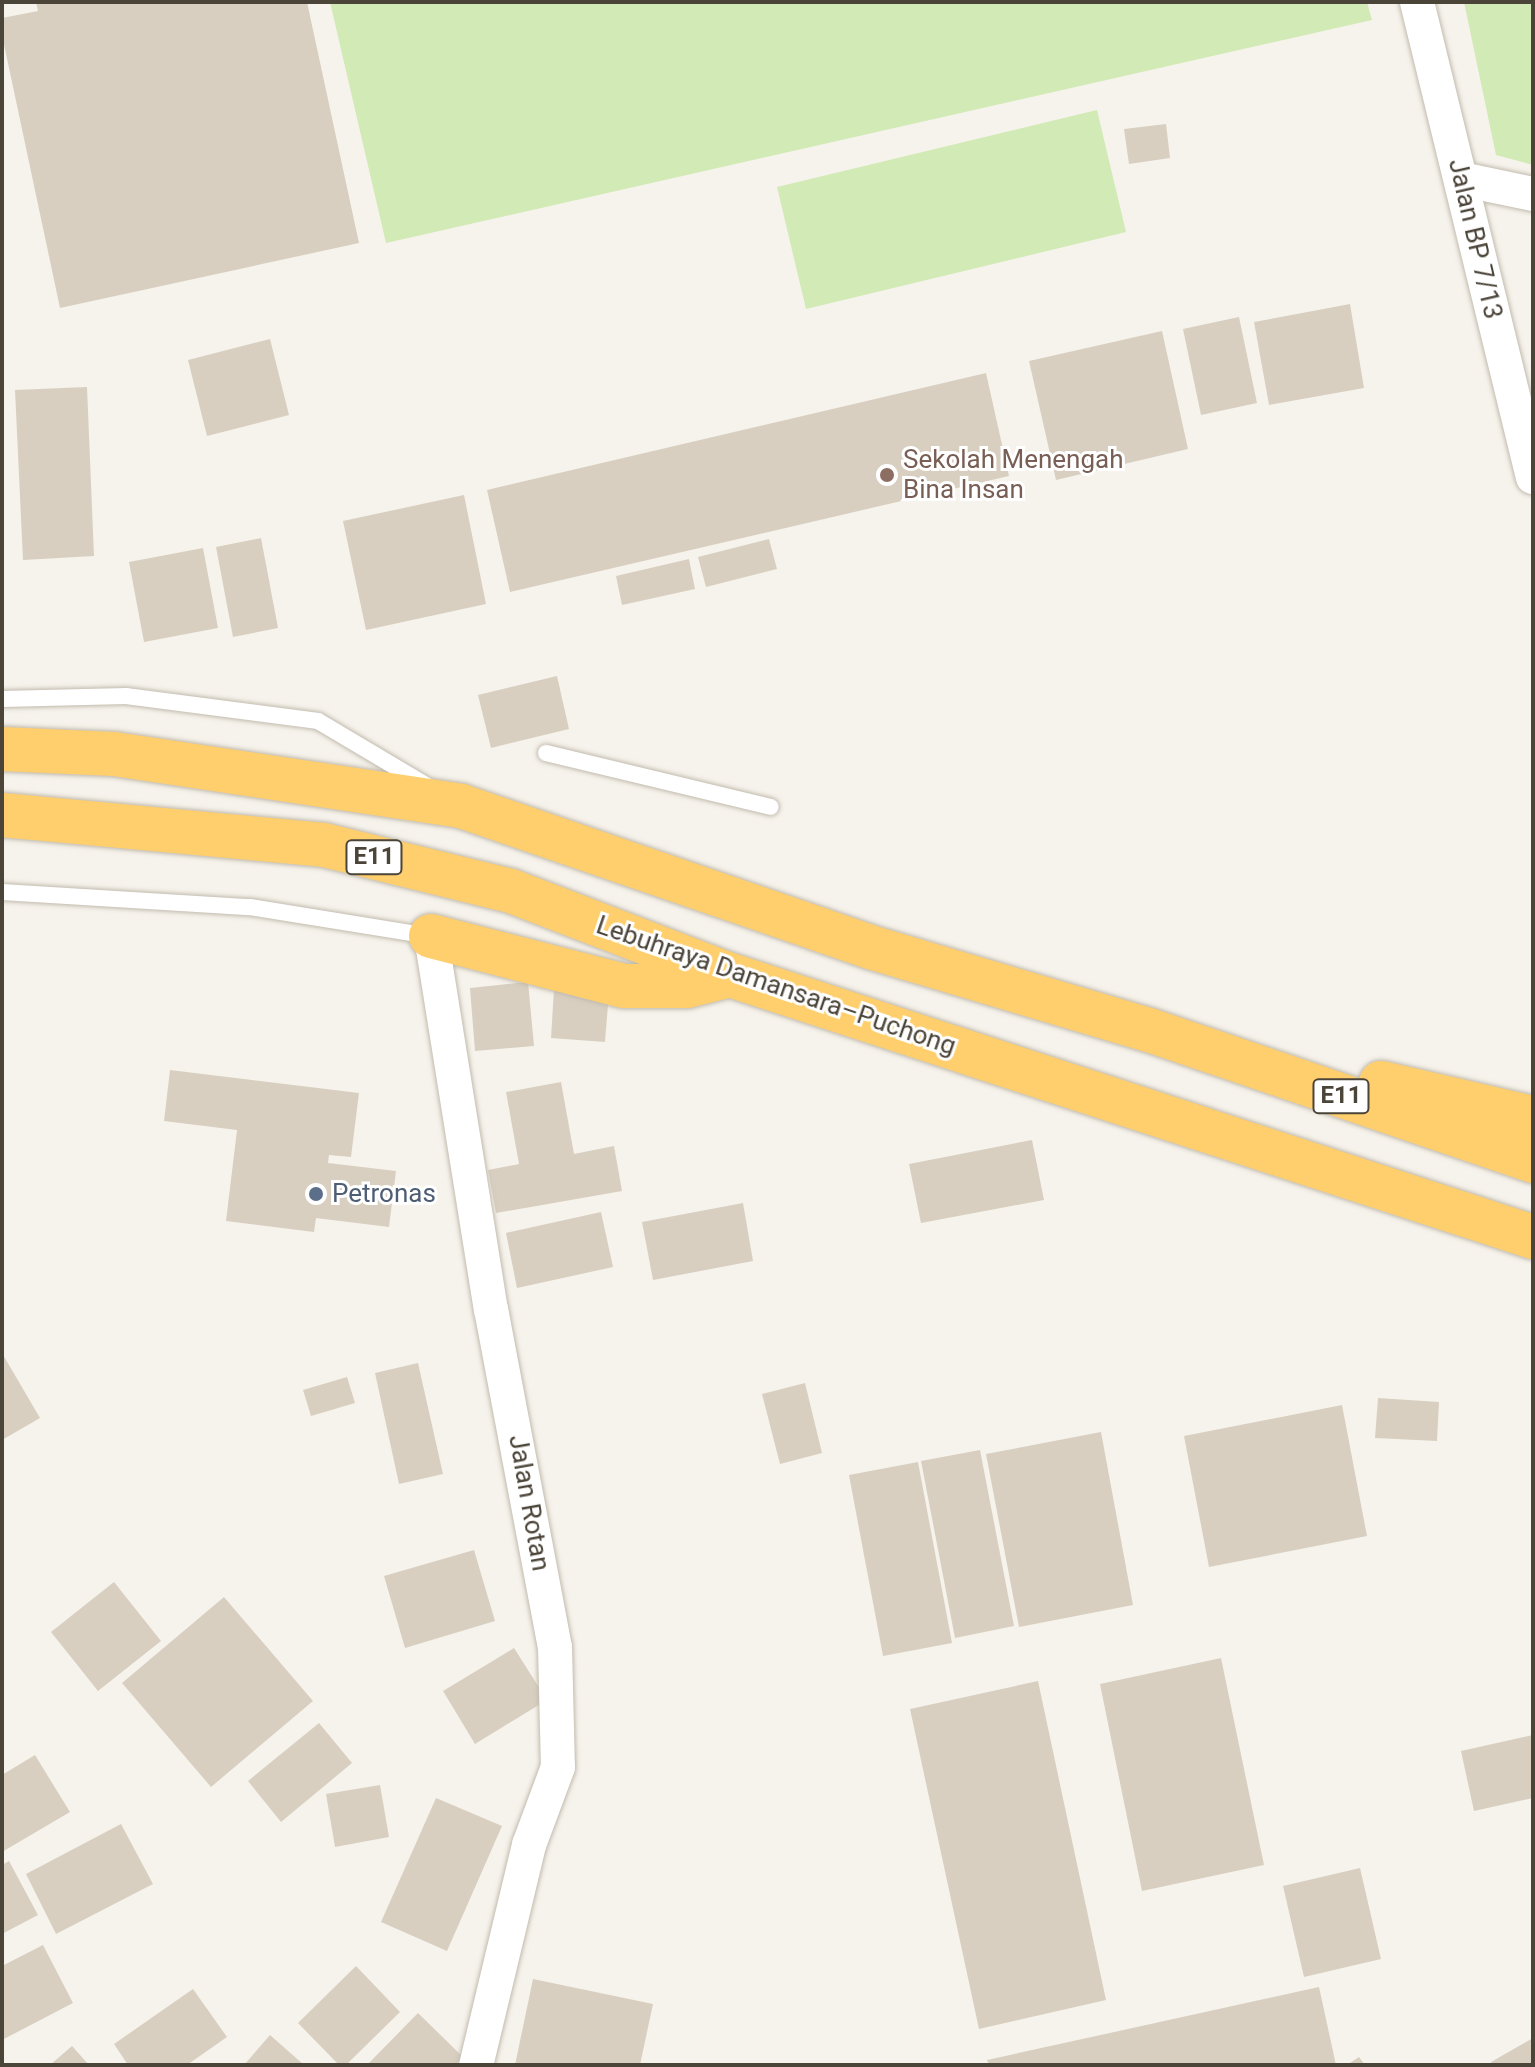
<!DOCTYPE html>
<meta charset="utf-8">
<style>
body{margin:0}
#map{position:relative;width:1535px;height:2067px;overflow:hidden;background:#f6f3ec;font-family:Roboto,sans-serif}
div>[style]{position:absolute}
.green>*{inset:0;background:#d2eab5}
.building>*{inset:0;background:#d8cfc1}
.roads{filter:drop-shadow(0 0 2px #c2bbae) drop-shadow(0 0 2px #c2bbae)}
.service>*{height:16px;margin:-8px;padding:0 8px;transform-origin:8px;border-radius:8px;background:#fff}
.minor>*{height:34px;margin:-17px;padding:0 17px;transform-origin:17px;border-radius:17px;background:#fff}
.motorway>*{height:44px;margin:-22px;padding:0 22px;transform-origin:22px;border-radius:22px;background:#ffcf6e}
.dots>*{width:22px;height:22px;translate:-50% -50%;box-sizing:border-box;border:4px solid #fff;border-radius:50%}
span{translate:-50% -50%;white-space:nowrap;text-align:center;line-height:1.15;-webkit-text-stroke:6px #fff;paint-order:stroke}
.shield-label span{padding:2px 6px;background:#fff;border:2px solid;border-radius:6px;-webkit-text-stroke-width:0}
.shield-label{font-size:24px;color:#4b4439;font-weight:700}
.street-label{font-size:26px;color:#4b4439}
.education-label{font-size:26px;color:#785e54}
.left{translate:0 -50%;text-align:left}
.service-label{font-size:26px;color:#4e5e75}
.frame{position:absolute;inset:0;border:4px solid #4b4439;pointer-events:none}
</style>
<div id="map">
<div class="green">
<div style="clip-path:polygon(330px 2px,1367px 2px,1372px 20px,386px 243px)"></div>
<div style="clip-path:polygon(1464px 2px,1533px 2px,1533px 165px,1496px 155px)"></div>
<div style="clip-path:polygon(1097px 110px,1126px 232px,806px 309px,777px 187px)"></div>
</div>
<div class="building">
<div style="clip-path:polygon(36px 2px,307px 2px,359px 243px,60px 308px,2px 35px,2px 18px,38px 11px)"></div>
<div style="clip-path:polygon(1166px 124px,1170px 158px,1129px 164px,1124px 129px)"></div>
<div style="clip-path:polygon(1350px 304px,1364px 388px,1269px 405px,1254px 322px)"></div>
<div style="clip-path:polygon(1239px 317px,1257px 403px,1201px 415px,1183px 329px)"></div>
<div style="clip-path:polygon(1162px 331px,1188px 449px,1056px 480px,1029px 361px)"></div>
<div style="clip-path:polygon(270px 339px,289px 415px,207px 436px,188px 360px)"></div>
<div style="clip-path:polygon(986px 373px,1009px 476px,510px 592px,487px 490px)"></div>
<div style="clip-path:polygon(87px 387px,94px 556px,23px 560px,15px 390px)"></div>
<div style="clip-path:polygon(464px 495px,486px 604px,366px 630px,343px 521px)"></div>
<div style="clip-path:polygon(261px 538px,278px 628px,233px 637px,216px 547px)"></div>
<div style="clip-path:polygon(769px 539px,777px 569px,706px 587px,698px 557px)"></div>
<div style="clip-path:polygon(203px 548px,218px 628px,144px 642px,129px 562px)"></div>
<div style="clip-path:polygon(689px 559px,695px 589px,622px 605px,616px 576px)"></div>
<div style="clip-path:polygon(557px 676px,569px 729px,491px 748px,478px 695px)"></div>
<div style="clip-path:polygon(528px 982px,534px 1046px,475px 1051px,470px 988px)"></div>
<div style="clip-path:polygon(554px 989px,609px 992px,605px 1042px,551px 1038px)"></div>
<div style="clip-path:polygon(170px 1070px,359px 1093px,351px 1157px,329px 1155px,328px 1163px,396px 1171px,389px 1227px,316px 1218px,314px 1232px,226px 1221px,237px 1130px,164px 1121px)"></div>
<div style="clip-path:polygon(561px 1082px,574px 1154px,614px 1146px,622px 1191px,496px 1213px,488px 1170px,519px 1164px,506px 1092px)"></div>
<div style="clip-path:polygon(1032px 1140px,1044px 1200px,921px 1223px,909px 1164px)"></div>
<div style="clip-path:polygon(743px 1203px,753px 1261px,653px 1280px,642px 1222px)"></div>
<div style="clip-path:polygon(601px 1212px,613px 1267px,517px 1288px,506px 1233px)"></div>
<div style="clip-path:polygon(2px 1353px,40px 1418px,2px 1440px)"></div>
<div style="clip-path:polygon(418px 1363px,443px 1474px,399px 1484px,375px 1373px)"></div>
<div style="clip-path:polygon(347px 1377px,355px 1403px,311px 1416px,303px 1390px)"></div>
<div style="clip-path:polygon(805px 1383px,822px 1453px,780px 1464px,762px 1394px)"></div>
<div style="clip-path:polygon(1378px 1398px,1439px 1402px,1437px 1441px,1375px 1438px)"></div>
<div style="clip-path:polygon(1342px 1405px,1367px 1536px,1209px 1567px,1184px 1436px)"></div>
<div style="clip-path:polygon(1101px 1432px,1133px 1605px,1019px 1627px,986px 1454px)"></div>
<div style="clip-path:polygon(980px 1450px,1014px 1626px,955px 1638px,921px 1461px)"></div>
<div style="clip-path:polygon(918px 1462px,952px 1643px,883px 1656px,849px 1475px)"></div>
<div style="clip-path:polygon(474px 1550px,495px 1621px,405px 1648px,384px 1576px)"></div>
<div style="clip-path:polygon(114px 1582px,161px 1641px,98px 1691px,51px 1632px)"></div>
<div style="clip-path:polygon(224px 1597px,313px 1701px,211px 1787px,122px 1683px)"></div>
<div style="clip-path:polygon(514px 1648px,547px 1700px,475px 1744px,443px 1691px)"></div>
<div style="clip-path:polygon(1221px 1658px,1264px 1865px,1142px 1891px,1100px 1684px)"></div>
<div style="clip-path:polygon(1038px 1681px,1106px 2000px,979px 2029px,910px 1709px)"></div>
<div style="clip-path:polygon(319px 1723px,352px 1763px,281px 1822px,248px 1781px)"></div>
<div style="clip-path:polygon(1533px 1735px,1533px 1798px,1474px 1811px,1461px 1751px)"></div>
<div style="clip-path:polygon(35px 1755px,70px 1812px,2px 1852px,2px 1775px)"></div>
<div style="clip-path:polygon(380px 1785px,389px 1837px,335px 1847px,326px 1794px)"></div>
<div style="clip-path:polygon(436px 1798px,502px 1826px,447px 1951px,381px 1922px)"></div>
<div style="clip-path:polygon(121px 1824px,153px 1884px,56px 1934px,26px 1874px)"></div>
<div style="clip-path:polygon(9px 1861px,38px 1915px,2px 1934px,2px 1865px)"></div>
<div style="clip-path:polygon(1360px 1868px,1381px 1959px,1304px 1977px,1283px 1886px)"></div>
<div style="clip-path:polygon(43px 1945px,73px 2003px,2px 2040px,2px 1966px)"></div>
<div style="clip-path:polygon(356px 1966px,400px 2012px,346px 2065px,339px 2065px,298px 2023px)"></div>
<div style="clip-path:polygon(533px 1979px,653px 2004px,640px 2065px,515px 2065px)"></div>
<div style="clip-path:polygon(1319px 1987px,1336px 2065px,989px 2065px,987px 2060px)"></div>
<div style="clip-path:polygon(193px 1989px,227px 2037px,187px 2065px,128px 2065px,114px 2044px)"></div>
<div style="clip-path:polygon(418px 2013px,463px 2057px,455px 2065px,367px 2065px)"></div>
<div style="clip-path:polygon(270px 2035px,304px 2065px,244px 2065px)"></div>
<div style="clip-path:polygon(1533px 2038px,1533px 2065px,1492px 2065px,1491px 2062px)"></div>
<div style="clip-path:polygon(72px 2046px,89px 2065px,50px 2065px)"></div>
<div style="clip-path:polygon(1359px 2057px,1365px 2065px,1347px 2065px)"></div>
</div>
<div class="roads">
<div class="service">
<div style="left:2px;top:699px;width:124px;rotate:-1.4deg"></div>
<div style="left:126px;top:696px;width:194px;rotate:7.4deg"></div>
<div style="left:318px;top:721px;width:129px;rotate:30.7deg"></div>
<div style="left:546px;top:753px;width:231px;rotate:13.5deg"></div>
<div style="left:2px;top:892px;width:248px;rotate:3.5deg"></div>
<div style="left:250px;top:907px;width:181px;rotate:9.2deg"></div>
</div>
<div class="minor">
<div style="left:1417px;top:2px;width:489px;rotate:76.3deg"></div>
<div style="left:1461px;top:179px;width:74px;rotate:11.8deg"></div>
<div style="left:431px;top:936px;width:378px;rotate:80.9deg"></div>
<div style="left:491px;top:1309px;width:344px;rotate:79.3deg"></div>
<div style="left:555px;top:1647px;width:120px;rotate:88.6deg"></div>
<div style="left:558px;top:1767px;width:83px;rotate:110.4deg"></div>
<div style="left:529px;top:1845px;width:226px;rotate:103.5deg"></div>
</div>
<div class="motorway">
<div style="left:2px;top:749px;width:112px;rotate:2.6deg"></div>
<div style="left:114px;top:754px;width:351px;rotate:8.5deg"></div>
<div style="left:461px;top:806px;width:433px;rotate:19deg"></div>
<div style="left:870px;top:947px;width:291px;rotate:16.6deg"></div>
<div style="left:1149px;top:1030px;width:406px;rotate:18.8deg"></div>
<div style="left:2px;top:815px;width:323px;rotate:5.3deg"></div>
<div style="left:324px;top:845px;width:193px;rotate:13.8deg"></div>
<div style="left:511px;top:891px;width:235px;rotate:21deg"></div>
<div style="left:730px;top:975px;width:845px;rotate:18.07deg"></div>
<div style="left:431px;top:936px;width:200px;rotate:14.5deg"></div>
<div style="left:625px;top:986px;width:62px"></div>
<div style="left:687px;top:986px;width:44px;rotate:-14.3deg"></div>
<div style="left:1381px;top:1083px;width:156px;rotate:13deg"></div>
</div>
</div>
<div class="dots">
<div style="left:887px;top:475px;background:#8d6e63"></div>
<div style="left:316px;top:1194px;background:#5c6f8a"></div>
</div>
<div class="shield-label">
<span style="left:374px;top:857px">E11</span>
<span style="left:1341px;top:1096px">E11</span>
</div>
<div class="street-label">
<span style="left:1475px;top:239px;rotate:77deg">Jalan BP 7/13</span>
<span style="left:776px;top:986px;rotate:19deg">Lebuhraya Damansara–Puchong</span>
<span style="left:529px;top:1503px;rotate:80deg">Jalan Rotan</span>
</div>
<div class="education-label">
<span class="left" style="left:903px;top:475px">Sekolah Menengah<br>Bina Insan</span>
</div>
<div class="service-label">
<span class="left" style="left:332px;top:1194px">Petronas</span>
</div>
<div class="frame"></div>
</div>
